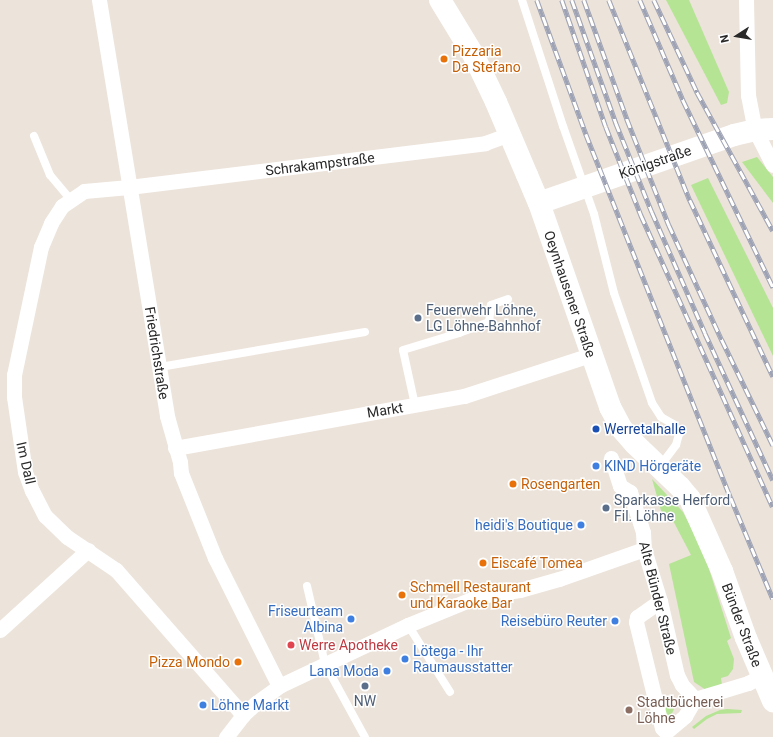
<!DOCTYPE html>
<meta charset="utf-8">
<style>
body{margin:0}
#map{position:relative;width:773px;height:737px;overflow:hidden;background:#ece3da;font-family:Roboto,sans-serif}
div>[style]{position:absolute}
.green>*{inset:0;background:#b5e495}
.service>*{height:8px;margin:-4px;padding:0 4px;transform-origin:4px;border-radius:4px;background:#fff}
.minor>*{height:15px;margin:-7.5px;padding:0 7.5px;transform-origin:7.5px;border-radius:7.5px;background:#fff}
.secondary>*{height:22px;margin:-11px;padding:0 11px;transform-origin:11px;border-radius:11px;background:#fff}
.rail>*{height:4.5px;margin-top:-2.25px;transform-origin:0;background:repeating-linear-gradient(90deg,#fff 0 9px,#9da2b4 0 18px);box-sizing:border-box;border-block:1px solid #9da2b4}
.dots>*{width:11px;height:11px;translate:-50% -50%;box-sizing:border-box;border:2px solid #fff;border-radius:50%}
span{translate:-50% -50%;white-space:nowrap;text-align:center;line-height:1.15;-webkit-text-stroke:3px #fff;paint-order:stroke}
.food-label{font-size:14px;color:#c56008}
.left{translate:0 -50%;text-align:left}
.right{translate:-100% -50%;text-align:right}
.street-label{font-size:14px;color:#292929}
.service-label{font-size:14px;color:#4e5e75}
.transit-label{font-size:14px;color:#164399}
.shop-label{font-size:14px;color:#366cbe}
.health-label{font-size:14px;color:#be3a42}
.education-label{font-size:14px;color:#785e54}
.north{position:absolute;left:717px;top:16px;width:40px;height:40px;-webkit-text-stroke:3px #fff;paint-order:stroke;rotate:258deg;font-size:11px;font-weight:700;line-height:16px;text-align:center;color:#292929}
.north::after{content:'';display:block;margin:auto;width:14px;height:18px;background:#292929;clip-path:polygon(50% 0,100% 100%,50% 72%,0 100%)}
</style>
<div id="map">
<div class="green">
<div style="clip-path:polygon(666px 0,689px 0,729px 92px,727px 103px,721px 105px)"></div>
<div style="clip-path:polygon(757px 157px,773px 177px,773px 203px,742px 162px)"></div>
<div style="clip-path:polygon(708px 178px,773px 308px,773px 356px,691px 185px)"></div>
<div style="clip-path:polygon(652px 479px,683px 512px,703px 550px,731px 638px,727px 641px,734px 659px,733px 669px,728px 676px,721px 678px,722px 685px,706px 690px,694px 682px,669px 564px,691px 555px,669px 513px,662px 514px)"></div>
<div style="clip-path:polygon(658px 695px,672px 698px,674px 709px,669px 720px,666px 720px)"></div>
<div style="clip-path:polygon(727px 709px,742px 710px,741px 713px,717px 714px,707px 719px,694px 729px,692px 727px,706px 716px,720px 710px)"></div>
</div>
<div class="service">
<div style="left:522px;top:0;width:133px;rotate:72deg"></div>
<div style="left:563px;top:126px;width:93px;rotate:70.6deg"></div>
<div style="left:594px;top:214px;width:81px;rotate:75.8deg"></div>
<div style="left:614px;top:293px;width:116px;rotate:70.9deg"></div>
<div style="left:652px;top:403px;width:17px;rotate:57deg"></div>
<div style="left:661px;top:417px;width:14px;rotate:30deg"></div>
<div style="left:673px;top:424px;width:12px;rotate:59deg"></div>
<div style="left:679px;top:434px;width:11px;rotate:105deg"></div>
<div style="left:676px;top:445px;width:26px;rotate:127deg"></div>
<div style="left:34px;top:136px;width:42px;rotate:67.7deg"></div>
<div style="left:50px;top:175px;width:31px;rotate:50deg"></div>
<div style="left:160px;top:367px;width:208px;rotate:-9.7deg"></div>
<div style="left:415px;top:405px;width:56px;rotate:-102.3deg"></div>
<div style="left:403px;top:350px;width:59px;rotate:-16.9deg"></div>
<div style="left:459px;top:333px;width:32px;rotate:-20deg"></div>
<div style="left:489px;top:322px;width:17px;rotate:-83deg"></div>
<div style="left:491px;top:305px;width:18px;rotate:-19deg"></div>
<div style="left:307px;top:586px;width:80px;rotate:77deg"></div>
<div style="left:325px;top:664px;width:83px;rotate:61.3deg"></div>
<div style="left:408px;top:625px;width:79px;rotate:57.9deg"></div>
</div>
<div class="minor">
<div style="left:99px;top:0;width:422px;rotate:80.7deg"></div>
<div style="left:167px;top:416px;width:48px;rotate:74.2deg"></div>
<div style="left:180px;top:462px;width:11px;rotate:85deg"></div>
<div style="left:181px;top:473px;width:92px;rotate:68.2deg"></div>
<div style="left:215px;top:558px;width:143px;rotate:63.4deg"></div>
<div style="left:746px;top:0;width:95px;rotate:88.8deg"></div>
<div style="left:748px;top:95px;width:36px;rotate:79deg"></div>
<div style="left:755px;top:130px;width:39px;rotate:63deg"></div>
<div style="left:175px;top:448px;width:294px;rotate:-10.2deg"></div>
<div style="left:464px;top:396px;width:133px;rotate:-18deg"></div>
<div style="left:611px;top:458px;width:29px;rotate:72deg"></div>
<div style="left:620px;top:486px;width:12px;rotate:31deg"></div>
<div style="left:630px;top:492px;width:42px;rotate:72deg"></div>
<div style="left:643px;top:532px;width:17px;rotate:87deg"></div>
<div style="left:644px;top:549px;width:54px;rotate:72.9deg"></div>
<div style="left:660px;top:601px;width:76px;rotate:77.1deg"></div>
<div style="left:677px;top:675px;width:11px;rotate:63deg"></div>
<div style="left:682px;top:685px;width:19px;rotate:47deg"></div>
<div style="left:660px;top:601px;width:28px;rotate:145deg"></div>
<div style="left:637px;top:617px;width:5px;rotate:101deg"></div>
<div style="left:636px;top:622px;width:109px;rotate:76.2deg"></div>
<div style="left:662px;top:728px;width:6px;rotate:45deg"></div>
<div style="left:666px;top:732px;width:25px;rotate:-40deg"></div>
<div style="left:685px;top:716px;width:20px;rotate:-60deg"></div>
<div style="left:695px;top:699px;width:55px;rotate:-16.8deg"></div>
<div style="left:748px;top:683px;width:16px;rotate:-27deg"></div>
<div style="left:0;top:630px;width:119px;rotate:-42.3deg"></div>
<div style="left:243px;top:715px;width:193px;rotate:-131.2deg"></div>
<div style="left:116px;top:570px;width:59px;rotate:-146deg"></div>
<div style="left:67px;top:537px;width:30px;rotate:-136deg"></div>
<div style="left:45px;top:516px;width:28px;rotate:-117deg"></div>
<div style="left:32px;top:491px;width:20px;rotate:-110deg"></div>
<div style="left:25px;top:472px;width:76px;rotate:-98.3deg"></div>
<div style="left:14px;top:397px;width:22px;rotate:-90deg"></div>
<div style="left:14px;top:375px;width:131px;rotate:-78.1deg"></div>
<div style="left:41px;top:247px;width:26px;rotate:-67deg"></div>
<div style="left:51px;top:223px;width:20px;rotate:-57deg"></div>
<div style="left:62px;top:206px;width:27px;rotate:-34deg"></div>
<div style="left:84px;top:191px;width:45px;rotate:-5.1deg"></div>
<div style="left:129px;top:187px;width:359px;rotate:-7deg"></div>
<div style="left:485px;top:143px;width:27px;rotate:-20deg"></div>
<div style="left:226px;top:737px;width:28px;rotate:-52deg"></div>
<div style="left:243px;top:715px;width:18px;rotate:-43deg"></div>
<div style="left:256px;top:703px;width:29px;rotate:-36deg"></div>
<div style="left:279px;top:686px;width:143px;rotate:-25.3deg"></div>
<div style="left:408px;top:625px;width:77px;rotate:-22.2deg"></div>
<div style="left:479px;top:596px;width:41px;rotate:-8.3deg"></div>
<div style="left:520px;top:590px;width:41px;rotate:-15.8deg"></div>
<div style="left:559px;top:579px;width:90px;rotate:-19.4deg"></div>
</div>
<div class="secondary">
<div style="left:440px;top:0;width:66px;rotate:58.7deg"></div>
<div style="left:474px;top:56px;width:51px;rotate:64.4deg"></div>
<div style="left:496px;top:102px;width:79px;rotate:67deg"></div>
<div style="left:527px;top:175px;width:30px;rotate:67deg"></div>
<div style="left:539px;top:203px;width:216px;rotate:70.8deg"></div>
<div style="left:610px;top:407px;width:24px;rotate:62deg"></div>
<div style="left:621px;top:428px;width:21px;rotate:49deg"></div>
<div style="left:635px;top:444px;width:62px;rotate:43.7deg"></div>
<div style="left:680px;top:487px;width:16px;rotate:50deg"></div>
<div style="left:690px;top:499px;width:79px;rotate:66deg"></div>
<div style="left:722px;top:571px;width:71px;rotate:70.3deg"></div>
<div style="left:746px;top:638px;width:69px;rotate:66.8deg"></div>
<div style="left:539px;top:203px;width:207px;rotate:-19.2deg"></div>
<div style="left:734px;top:135px;width:22px;rotate:-13deg"></div>
<div style="left:755px;top:130px;width:18px;rotate:-3deg"></div>
</div>
<div class="rail">
<div style="left:537px;top:0;width:143px;rotate:69.9deg"></div>
<div style="left:586px;top:134px;width:392px;rotate:68.3deg"></div>
<div style="left:731px;top:498px;width:109px;rotate:67.4deg"></div>
<div style="left:562px;top:0;width:134px;rotate:70.9deg"></div>
<div style="left:606px;top:127px;width:95px;rotate:68.3deg"></div>
<div style="left:641px;top:215px;width:320px;rotate:65.7deg"></div>
<div style="left:572px;top:0;width:131px;rotate:70.3deg"></div>
<div style="left:616px;top:123px;width:96px;rotate:68deg"></div>
<div style="left:652px;top:212px;width:132px;rotate:66.3deg"></div>
<div style="left:705px;top:333px;width:162px;rotate:65.2deg"></div>
<div style="left:584px;top:0;width:127px;rotate:70.1deg"></div>
<div style="left:627px;top:119px;width:114px;rotate:68.4deg"></div>
<div style="left:669px;top:225px;width:127px;rotate:65.3deg"></div>
<div style="left:722px;top:340px;width:117px;rotate:64.1deg"></div>
<div style="left:609px;top:0;width:216px;rotate:68deg"></div>
<div style="left:690px;top:200px;width:195px;rotate:64.8deg"></div>
<div style="left:640px;top:0;width:109px;rotate:66.7deg"></div>
<div style="left:683px;top:100px;width:208px;rotate:64.3deg"></div>
<div style="left:654px;top:0;width:102px;rotate:64.9deg"></div>
<div style="left:697px;top:92px;width:158px;rotate:61.3deg"></div>
</div>
<div class="dots">
<div style="left:444px;top:59px;background:#e8710a"></div>
<div style="left:418px;top:318px;background:#5c6f8a"></div>
<div style="left:596px;top:429px;background:#1a4fb4"></div>
<div style="left:596px;top:466px;background:#3f7fe0"></div>
<div style="left:513px;top:484px;background:#e8710a"></div>
<div style="left:606px;top:508px;background:#5c6f8a"></div>
<div style="left:581px;top:525px;background:#3f7fe0"></div>
<div style="left:483px;top:563px;background:#e8710a"></div>
<div style="left:402px;top:595px;background:#e8710a"></div>
<div style="left:351px;top:619px;background:#3f7fe0"></div>
<div style="left:615px;top:621px;background:#3f7fe0"></div>
<div style="left:291px;top:645px;background:#e0444e"></div>
<div style="left:405px;top:659px;background:#3f7fe0"></div>
<div style="left:238px;top:662px;background:#e8710a"></div>
<div style="left:387px;top:671px;background:#3f7fe0"></div>
<div style="left:365px;top:686px;background:#5c6f8a"></div>
<div style="left:203px;top:705px;background:#3f7fe0"></div>
<div style="left:629px;top:710px;background:#8d6e63"></div>
</div>
<div class="food-label">
<span class="left" style="left:452px;top:59px">Pizzaria<br>Da Stefano</span>
<span class="left" style="left:521px;top:484px">Rosengarten</span>
<span class="left" style="left:491px;top:563px">Eiscafé Tomea</span>
<span class="left" style="left:410px;top:595px">Schmell Restaurant<br>und Karaoke Bar</span>
<span class="right" style="left:230px;top:662px">Pizza Mondo</span>
</div>
<div class="street-label">
<span style="left:655px;top:162px;rotate:-19deg">Königstraße</span>
<span style="left:320px;top:164px;rotate:-7deg">Schrakampstraße</span>
<span style="left:570px;top:294px;rotate:71deg">Oeynhausener Straße</span>
<span style="left:157px;top:353px;rotate:81deg">Friedrichstraße</span>
<span style="left:385px;top:410px;rotate:-9deg">Markt</span>
<span style="left:26px;top:463px;rotate:77deg">Im Dall</span>
<span style="left:658px;top:598px;rotate:76deg">Alte Bünder Straße</span>
<span style="left:742px;top:625px;rotate:69deg">Bünder Straße</span>
</div>
<div class="service-label">
<span class="left" style="left:426px;top:318px">Feuerwehr Löhne,<br>LG Löhne-Bahnhof</span>
<span class="left" style="left:614px;top:508px">Sparkasse Herford<br>Fil. Löhne</span>
<span style="left:365px;top:701px">NW</span>
</div>
<div class="transit-label">
<span class="left" style="left:604px;top:429px">Werretalhalle</span>
</div>
<div class="shop-label">
<span class="left" style="left:604px;top:466px">KIND Hörgeräte</span>
<span class="right" style="left:573px;top:525px">heidi's Boutique</span>
<span class="right" style="left:343px;top:619px">Friseurteam<br>Albina</span>
<span class="right" style="left:607px;top:621px">Reisebüro Reuter</span>
<span class="left" style="left:413px;top:659px">Lötega - Ihr<br>Raumausstatter</span>
<span class="right" style="left:379px;top:671px">Lana Moda</span>
<span class="left" style="left:211px;top:705px">Löhne Markt</span>
</div>
<div class="health-label">
<span class="left" style="left:299px;top:645px">Werre Apotheke</span>
</div>
<div class="education-label">
<span class="left" style="left:637px;top:710px">Stadtbücherei<br>Löhne</span>
</div>
<div class="north">N</div>
</div>
